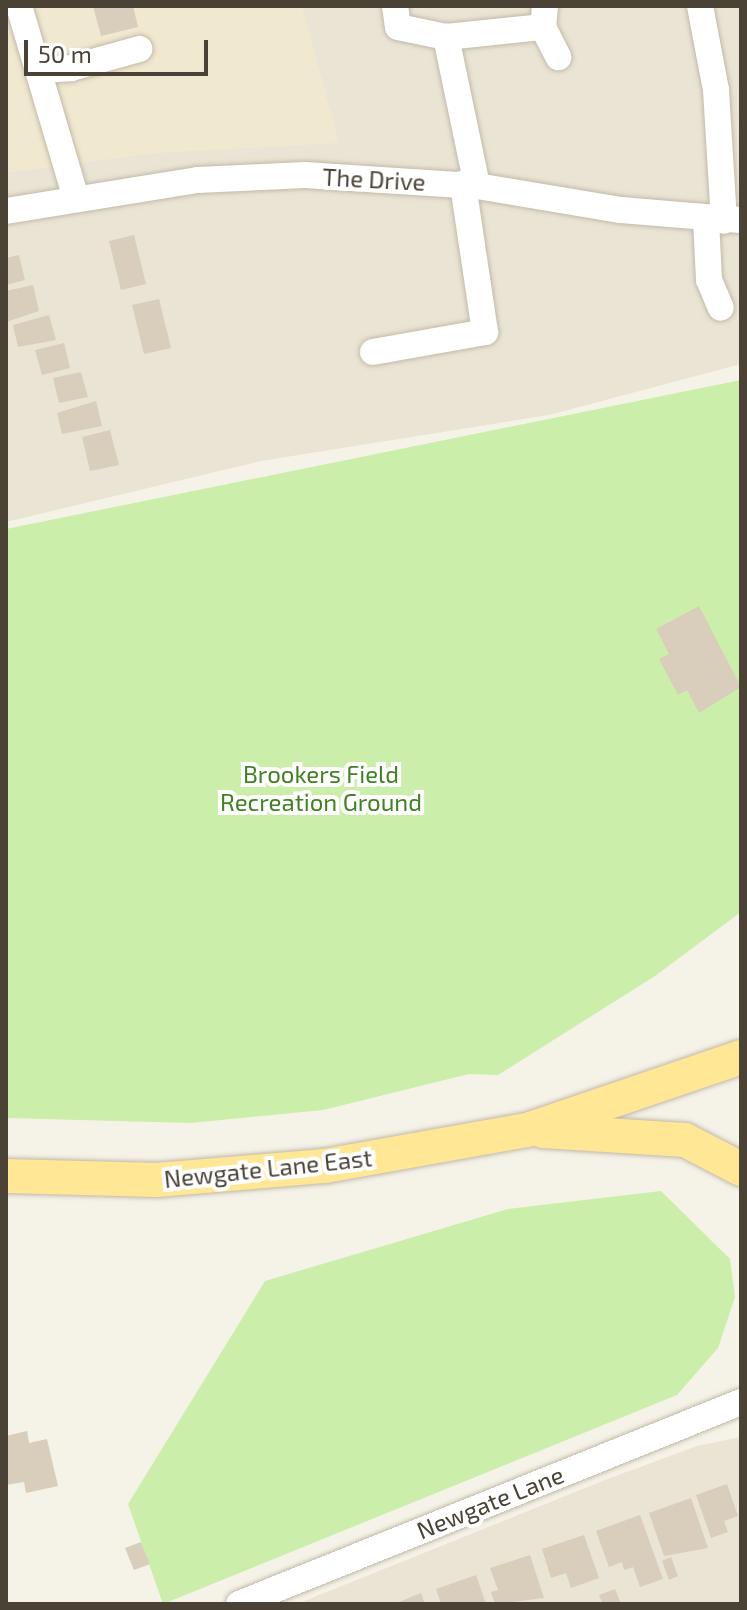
<!DOCTYPE html>
<style>
body{margin:0}
#map{position:relative;width:747px;height:1610px;overflow:hidden;background:#f5f2e7;font-family:"Exo 2",sans-serif}
div>[style]{position:absolute}
.residential>*{inset:0;background:#eae4d4}
.education>*{inset:0;background:#f0e8cf}
.green>*{inset:0;background:#cceeab}
.building>*{inset:0;background:#d8cebb}
.roads{filter:drop-shadow(0 0 2px #c2baa8) drop-shadow(0 0 2px #c2baa8)}
.minor>*{height:26px;margin:-13px;padding:0 13px;transform-origin:13px;border-radius:13px;background:#fff}
.major>*{height:34px;margin:-17px;padding:0 17px;transform-origin:17px;border-radius:17px;background:#ffe796}
span{translate:-50% -50%;white-space:nowrap;text-align:center;line-height:1.15;-webkit-text-stroke:8px #fff;paint-order:stroke}
.street-label{font-size:24px;color:#494235}
.park-label{font-size:24px;color:#408221}
.frame{position:absolute;inset:0;border:8px solid #494235;pointer-events:none}
.scale{position:absolute;left:24px;top:40px;width:184px;height:36px;box-sizing:border-box;border:4px solid #494235;border-top:0;padding-left:10px;font-size:24px;line-height:28px;white-space:nowrap;color:#494235;-webkit-text-stroke:6px #fff;paint-order:stroke}
</style>
<div id="map">
<div class="residential">
<div style="clip-path:polygon(6px 6px,741px 6px,741px 364px,549px 415px,261px 461px,6px 522px)"></div>
<div style="clip-path:polygon(741px 1437px,741px 1604px,297px 1604px,605px 1480px,697px 1446px)"></div>
</div>
<div class="education">
<div style="clip-path:polygon(6px 6px,302px 6px,339px 143px,157px 153px,6px 173px)"></div>
</div>
<div class="green">
<div style="clip-path:polygon(741px 380px,741px 912px,655px 976px,498px 1075px,469px 1074px,323px 1110px,191px 1123px,6px 1118px,6px 529px)"></div>
<div style="clip-path:polygon(661px 1191px,730px 1259px,735px 1297px,718px 1348px,677px 1395px,163px 1604px,128px 1504px,265px 1281px,508px 1209px)"></div>
</div>
<div class="building">
<div style="clip-path:polygon(93px 6px,133px 6px,138px 27px,101px 36px)"></div>
<div style="clip-path:polygon(134px 235px,146px 284px,121px 290px,109px 241px)"></div>
<div style="clip-path:polygon(19px 255px,25px 280px,6px 285px,6px 258px)"></div>
<div style="clip-path:polygon(33px 285px,39px 311px,6px 322px,6px 291px)"></div>
<div style="clip-path:polygon(159px 299px,171px 348px,144px 354px,132px 305px)"></div>
<div style="clip-path:polygon(49px 315px,56px 340px,18px 347px,13px 325px)"></div>
<div style="clip-path:polygon(64px 343px,70px 368px,42px 375px,35px 350px)"></div>
<div style="clip-path:polygon(81px 372px,88px 397px,59px 403px,53px 378px)"></div>
<div style="clip-path:polygon(96px 401px,102px 426px,62px 434px,57px 413px)"></div>
<div style="clip-path:polygon(110px 430px,119px 465px,90px 471px,82px 437px)"></div>
<div style="clip-path:polygon(699px 606px,741px 687px,699px 713px,687px 690px,678px 695px,659px 659px,669px 654px,656px 629px)"></div>
<div style="clip-path:polygon(27px 1431px,29px 1443px,47px 1439px,58px 1486px,26px 1493px,24px 1482px,6px 1485px,6px 1436px)"></div>
<div style="clip-path:polygon(727px 1484px,738px 1516px,724px 1521px,728px 1532px,711px 1538px,696px 1495px)"></div>
<div style="clip-path:polygon(691px 1498px,708px 1548px,664px 1556px,649px 1513px)"></div>
<div style="clip-path:polygon(640px 1515px,663px 1579px,640px 1587px,633px 1567px,624px 1570px,622px 1562px,609px 1567px,596px 1531px)"></div>
<div style="clip-path:polygon(584px 1535px,599px 1578px,571px 1588px,566px 1573px,551px 1578px,542px 1549px)"></div>
<div style="clip-path:polygon(141px 1542px,150px 1564px,134px 1570px,125px 1548px)"></div>
<div style="clip-path:polygon(530px 1555px,544px 1598px,495px 1604px,491px 1592px,498px 1590px,490px 1568px)"></div>
<div style="clip-path:polygon(671px 1557px,678px 1576px,669px 1580px,662px 1561px)"></div>
<div style="clip-path:polygon(476px 1575px,486px 1604px,441px 1604px,436px 1589px)"></div>
<div style="clip-path:polygon(615px 1589px,621px 1604px,603px 1604px,599px 1595px)"></div>
<div style="clip-path:polygon(421px 1593px,425px 1604px,394px 1604px)"></div>
</div>
<div class="roads">
<div class="minor">
<div style="left:19px;top:6px;width:200px;rotate:73.5deg"></div>
<div style="left:395px;top:6px;width:21px;rotate:82deg"></div>
<div style="left:398px;top:27px;width:49px;rotate:11.8deg"></div>
<div style="left:446px;top:37px;width:98px;rotate:-5.9deg"></div>
<div style="left:545px;top:6px;width:21px;rotate:95deg"></div>
<div style="left:543px;top:27px;width:34px;rotate:63deg"></div>
<div style="left:700px;top:6px;width:86px;rotate:79.2deg"></div>
<div style="left:716px;top:90px;width:131px;rotate:86.5deg"></div>
<div style="left:446px;top:37px;width:152px;rotate:78.2deg"></div>
<div style="left:38px;top:70px;width:33px;rotate:-3deg"></div>
<div style="left:71px;top:68px;width:71px;rotate:-15.6deg"></div>
<div style="left:6px;top:211px;width:194px;rotate:-9.2deg"></div>
<div style="left:198px;top:180px;width:107px;rotate:-2.7deg"></div>
<div style="left:305px;top:175px;width:172px;rotate:3.7deg"></div>
<div style="left:477px;top:186px;width:146px;rotate:9.5deg"></div>
<div style="left:621px;top:210px;width:120px;rotate:4.8deg"></div>
<div style="left:706px;top:219px;width:61px;rotate:87.2deg"></div>
<div style="left:709px;top:280px;width:30px;rotate:67deg"></div>
<div style="left:373px;top:352px;width:114px;rotate:-10.1deg"></div>
<div style="left:485px;top:332px;width:150px;rotate:-98.5deg"></div>
<div style="left:239px;top:1604px;width:541px;rotate:-21.92deg"></div>
</div>
<div class="major">
<div style="left:543px;top:1131px;width:142px;rotate:3.6deg"></div>
<div style="left:685px;top:1140px;width:63px;rotate:27.4deg"></div>
<div style="left:6px;top:1176px;width:151px;rotate:1.5deg"></div>
<div style="left:157px;top:1180px;width:169px;rotate:-4.8deg"></div>
<div style="left:325px;top:1166px;width:205px;rotate:-10.1deg"></div>
<div style="left:527px;top:1130px;width:226px;rotate:-18.8deg"></div>
</div>
</div>
<div class="street-label">
<span style="left:374px;top:179px;rotate:3deg">The Drive</span>
<span style="left:268px;top:1168px;rotate:-6deg">Newgate Lane East</span>
<span style="left:490px;top:1502px;rotate:-22deg">Newgate Lane</span>
</div>
<div class="park-label">
<span style="left:321px;top:788px">Brookers Field<br>Recreation Ground</span>
</div>
<div class="frame"></div>
<div class="scale">50 m</div>
</div>
